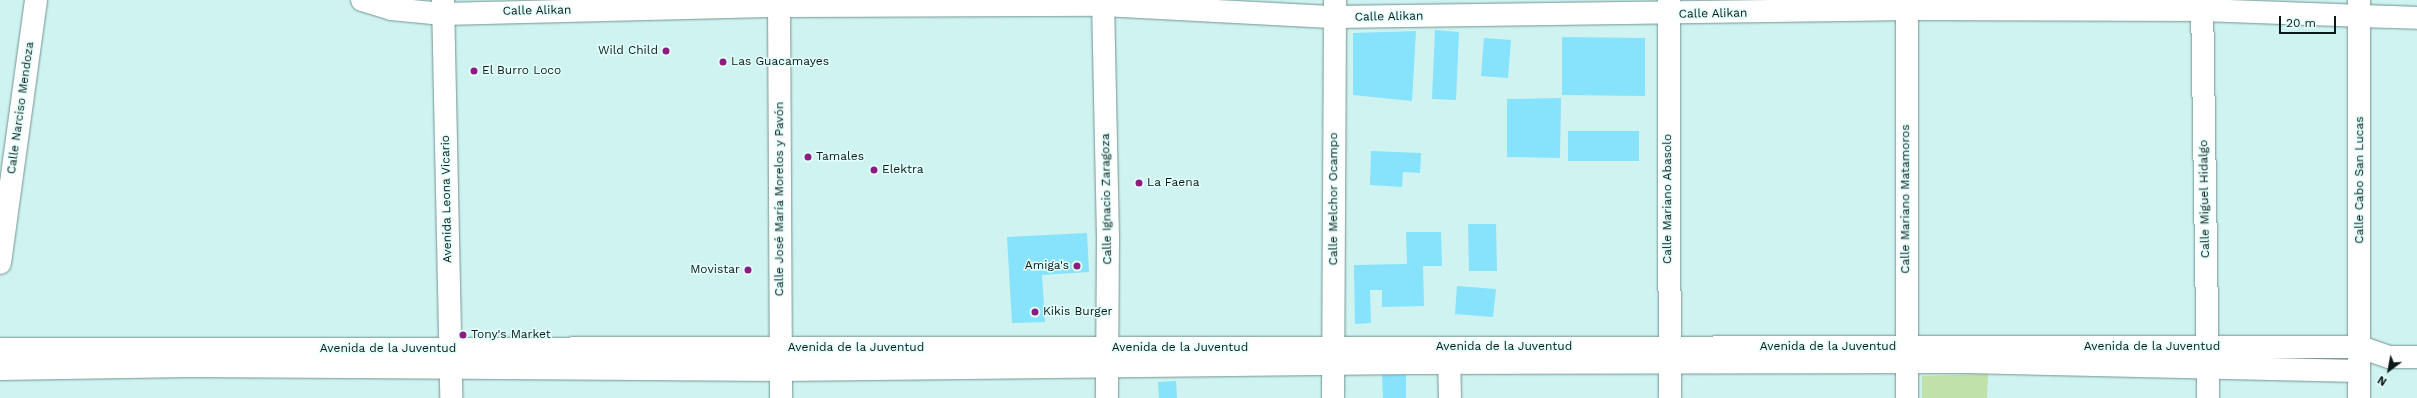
<!DOCTYPE html>
<meta charset="utf-8">
<style>
body{margin:0}
#map{position:relative;width:2417px;height:398px;overflow:hidden;background:#cff3f0;font-family:"Work Sans",sans-serif}
div>[style]{position:absolute}
.green>*{inset:0;background:#c1e1aa}
.building>*{inset:0;background:#87e2fc}
.roads{filter:drop-shadow(0 0 1px #739592) drop-shadow(0 0 1px #739592)}
.street>*{height:22px;margin:-11px;padding:0 11px;transform-origin:11px;border-radius:11px;background:#fff}
.secondary>*{height:22px;margin:-11px;padding:0 11px;transform-origin:11px;border-radius:11px;background:#fff}
.dots>*{width:11px;height:11px;translate:-50% -50%;box-sizing:border-box;border:2px solid #e2fffc;border-radius:50%}
span{translate:-50% -50%;white-space:nowrap;text-align:center;line-height:1.15;-webkit-text-stroke:3px #e2fffc;paint-order:stroke}
.street-label{font-size:12px;color:#0b1918}
.poi-label{font-size:12px;color:#0b1918}
.right{translate:-100% -50%;text-align:right}
.left{translate:0 -50%;text-align:left}
.north{position:absolute;left:2369px;top:350px;width:40px;height:40px;-webkit-text-stroke:3px #e2fffc;paint-order:stroke;rotate:212deg;font-size:11px;font-weight:700;line-height:16px;text-align:center;color:#0b1918}
.north::after{content:'';display:block;margin:auto;width:14px;height:18px;background:#0b1918;clip-path:polygon(50% 0,100% 100%,50% 72%,0 100%)}
.scale{position:absolute;left:2279px;top:16px;width:57px;height:18px;box-sizing:border-box;border:2px solid #0b1918;border-top:0;padding-left:5px;font-size:12px;line-height:14px;white-space:nowrap;color:#0b1918;-webkit-text-stroke:3px #e2fffc;paint-order:stroke}
</style>
<div id="map">
<div class="green">
<div style="clip-path:polygon(1988px 374px,1987px 398px,1922px 398px,1922px 376px)"></div>
</div>
<div class="building">
<div style="clip-path:polygon(1435px 30px,1459px 32px,1456px 100px,1432px 99px)"></div>
<div style="clip-path:polygon(1416px 31px,1412px 101px,1353px 95px,1353px 33px)"></div>
<div style="clip-path:polygon(1562px 37px,1645px 38px,1645px 96px,1562px 95px)"></div>
<div style="clip-path:polygon(1484px 38px,1511px 40px,1508px 78px,1481px 76px)"></div>
<div style="clip-path:polygon(1561px 98px,1560px 158px,1507px 157px,1507px 99px)"></div>
<div style="clip-path:polygon(1568px 131px,1639px 131px,1639px 161px,1568px 161px)"></div>
<div style="clip-path:polygon(1371px 151px,1421px 153px,1420px 173px,1403px 172px,1402px 187px,1370px 185px)"></div>
<div style="clip-path:polygon(1468px 224px,1496px 224px,1497px 271px,1469px 271px)"></div>
<div style="clip-path:polygon(1406px 232px,1441px 232px,1442px 266px,1423px 266px,1424px 306px,1382px 307px,1382px 290px,1370px 290px,1371px 323px,1355px 324px,1354px 265px,1407px 264px)"></div>
<div style="clip-path:polygon(1087px 233px,1089px 272px,1042px 275px,1045px 322px,1012px 323px,1007px 237px)"></div>
<div style="clip-path:polygon(1457px 286px,1496px 289px,1493px 317px,1455px 314px)"></div>
<div style="clip-path:polygon(1382px 375px,1406px 375px,1406px 398px,1383px 398px)"></div>
<div style="clip-path:polygon(1176px 381px,1177px 398px,1159px 398px,1158px 382px)"></div>
</div>
<div class="roads">
<div class="street">
<div style="left:362px;top:0;width:30px;rotate:17deg"></div>
<div style="left:391px;top:9px;width:52px;rotate:5.5deg"></div>
<div style="left:443px;top:14px;width:336px;rotate:-1.4deg"></div>
<div style="left:779px;top:6px;width:324px;rotate:-0.2deg"></div>
<div style="left:1103px;top:5px;width:232px;rotate:3deg"></div>
<div style="left:1335px;top:17px;width:572px;rotate:-0.8deg"></div>
<div style="left:1907px;top:9px;width:295px;rotate:0.2deg"></div>
<div style="left:2202px;top:10px;width:215px;rotate:2.1deg"></div>
<div style="left:779px;top:0;width:398px;rotate:89.7deg"></div>
<div style="left:1103px;top:0;width:237px;rotate:88.8deg"></div>
<div style="left:1108px;top:237px;width:161px;rotate:90.4deg"></div>
<div style="left:1669px;top:1px;width:397px;rotate:89.9deg"></div>
<div style="left:0;top:263px;width:265px;rotate:-82.2deg"></div>
<div style="left:2360px;top:347px;width:31px;rotate:19deg"></div>
<div style="left:2389px;top:357px;width:28px"></div>
<div style="left:1449px;top:348px;width:50px;rotate:88.9deg"></div>
<div style="left:1333px;top:398px;width:398px;rotate:-89.7deg"></div>
<div style="left:1907px;top:398px;width:398px;rotate:-90deg"></div>
</div>
<div class="secondary">
<div style="left:443px;top:0;width:398px;rotate:88.8deg"></div>
<div style="left:2202px;top:0;width:398px;rotate:89.1deg"></div>
<div style="left:0;top:349px;width:2360px;rotate:-0.05deg"></div>
<div style="left:0;top:369px;width:190px;rotate:-0.9deg"></div>
<div style="left:190px;top:366px;width:592px;rotate:0.39deg"></div>
<div style="left:782px;top:370px;width:628px;rotate:-0.64deg"></div>
<div style="left:1410px;top:363px;width:557px;rotate:-0.1deg"></div>
<div style="left:1967px;top:362px;width:392px;rotate:1.3deg"></div>
<div style="left:2359px;top:398px;width:398px;rotate:-90deg"></div>
</div>
</div>
<div class="dots">
<div style="left:666px;top:51px;background:#8b1d81"></div>
<div style="left:723px;top:62px;background:#8b1d81"></div>
<div style="left:474px;top:71px;background:#8b1d81"></div>
<div style="left:808px;top:157px;background:#8b1d81"></div>
<div style="left:874px;top:170px;background:#8b1d81"></div>
<div style="left:1139px;top:183px;background:#8b1d81"></div>
<div style="left:1077px;top:266px;background:#8b1d81"></div>
<div style="left:748px;top:270px;background:#8b1d81"></div>
<div style="left:1035px;top:312px;background:#8b1d81"></div>
<div style="left:463px;top:335px;background:#8b1d81"></div>
</div>
<div class="street-label">
<span style="left:537px;top:11px;rotate:-1deg">Calle Alikan</span>
<span style="left:1713px;top:14px;rotate:-1deg">Calle Alikan</span>
<span style="left:1389px;top:17px;rotate:-1deg">Calle Alikan</span>
<span style="left:21px;top:108px;rotate:-82deg">Calle Narciso Mendoza</span>
<span style="left:2360px;top:180px;rotate:-90deg">Calle Cabo San Lucas</span>
<span style="left:447px;top:199px;rotate:-91deg">Avenida Leona Vicario</span>
<span style="left:780px;top:199px;rotate:-90deg">Calle José María Morelos y Pavón</span>
<span style="left:1107px;top:199px;rotate:-91deg">Calle Ignacio Zaragoza</span>
<span style="left:1334px;top:199px;rotate:-90deg">Calle Melchor Ocampo</span>
<span style="left:1668px;top:199px;rotate:-90deg">Calle Mariano Abasolo</span>
<span style="left:1906px;top:199px;rotate:-90deg">Calle Mariano Matamoros</span>
<span style="left:2205px;top:199px;rotate:-91deg">Calle Miguel Hidalgo</span>
<span style="left:1504px;top:347px">Avenida de la Juventud</span>
<span style="left:1828px;top:347px">Avenida de la Juventud</span>
<span style="left:2152px;top:347px">Avenida de la Juventud</span>
<span style="left:856px;top:348px">Avenida de la Juventud</span>
<span style="left:1180px;top:348px">Avenida de la Juventud</span>
<span style="left:388px;top:349px">Avenida de la Juventud</span>
</div>
<div class="poi-label">
<span class="right" style="left:658px;top:51px">Wild Child</span>
<span class="left" style="left:731px;top:62px">Las Guacamayes</span>
<span class="left" style="left:482px;top:71px">El Burro Loco</span>
<span class="left" style="left:816px;top:157px">Tamales</span>
<span class="left" style="left:882px;top:170px">Elektra</span>
<span class="left" style="left:1147px;top:183px">La Faena</span>
<span class="right" style="left:1069px;top:266px">Amiga's</span>
<span class="right" style="left:740px;top:270px">Movistar</span>
<span class="left" style="left:1043px;top:312px">Kikis Burger</span>
<span class="left" style="left:471px;top:335px">Tony's Market</span>
</div>
<div class="north">N</div>
<div class="scale">20 m</div>
</div>
